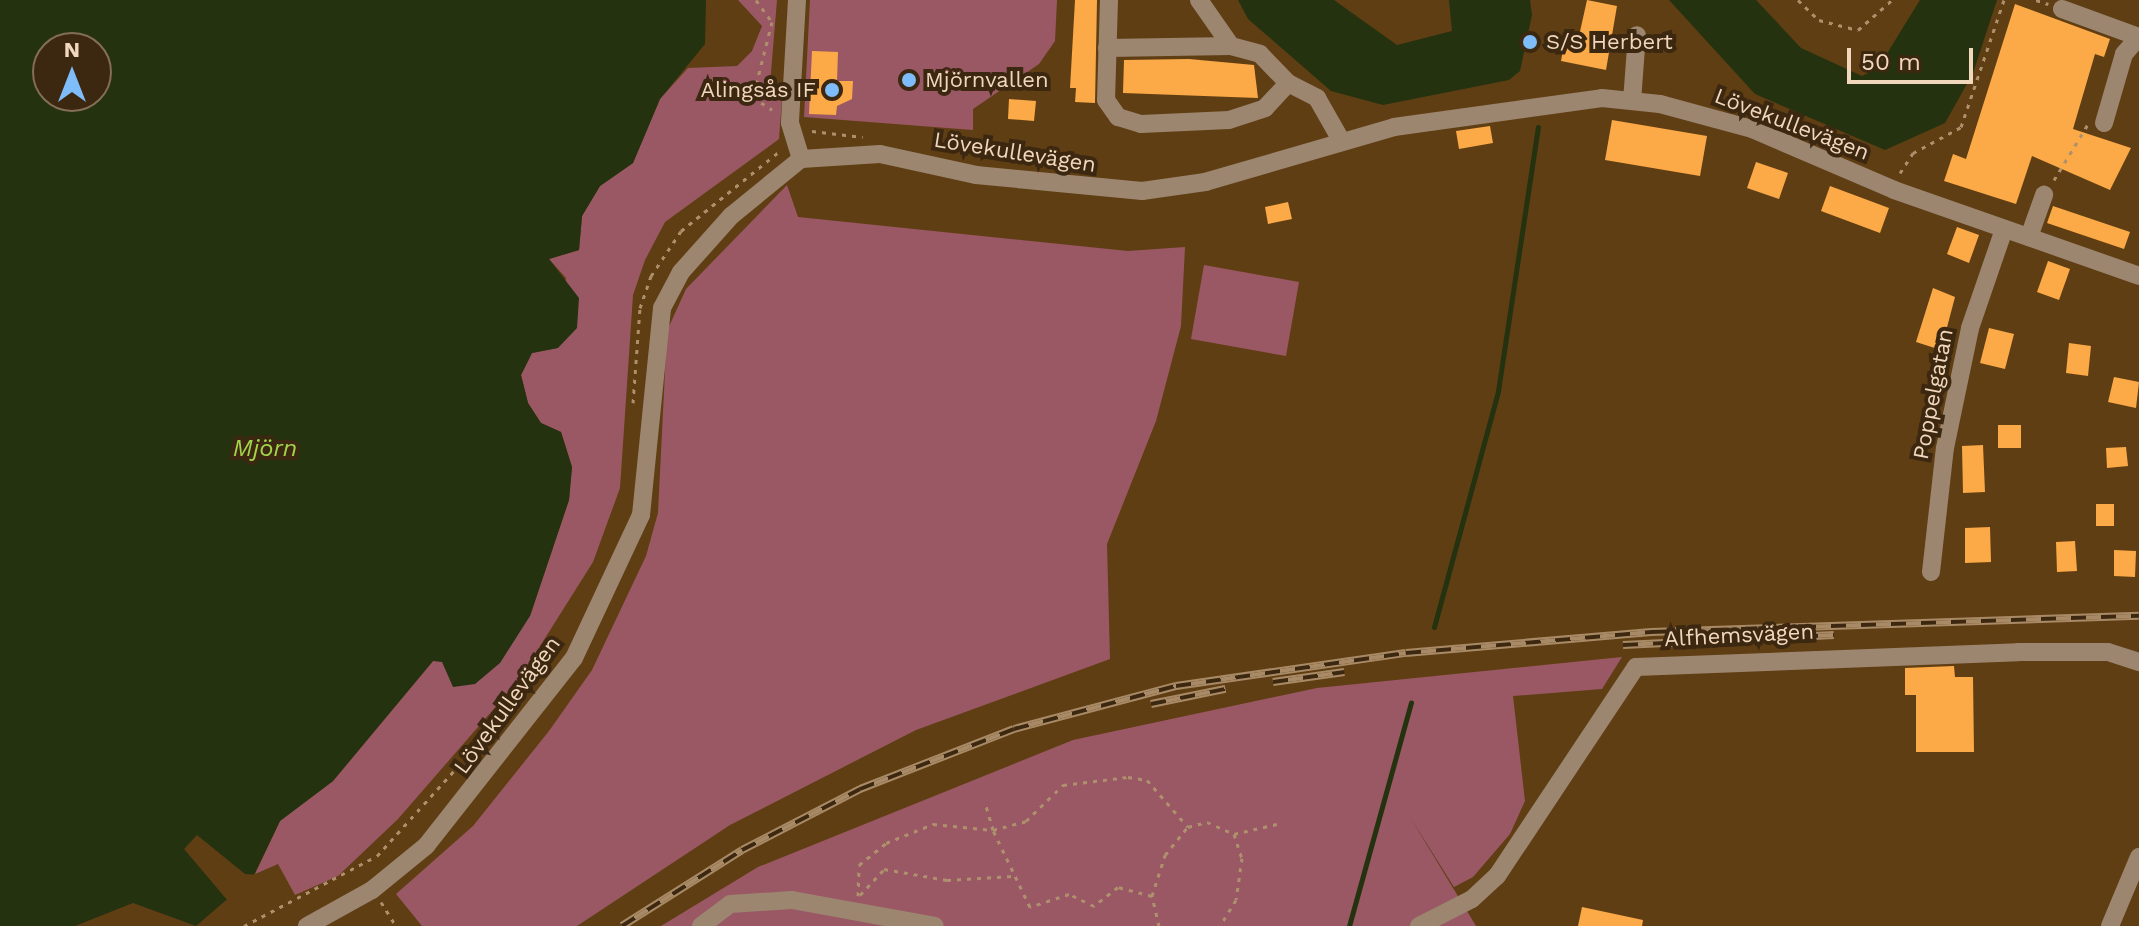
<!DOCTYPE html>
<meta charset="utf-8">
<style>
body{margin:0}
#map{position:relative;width:2139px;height:926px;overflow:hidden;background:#603e13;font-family:"Work Sans",sans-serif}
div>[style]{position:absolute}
.green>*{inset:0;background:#9a5865}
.water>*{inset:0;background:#243210}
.pier>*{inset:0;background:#603e13}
.stream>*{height:5px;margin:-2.5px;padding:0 2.5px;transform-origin:2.5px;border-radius:2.5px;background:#243210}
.building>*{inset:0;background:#fbaa47}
.path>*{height:3px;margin-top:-1.5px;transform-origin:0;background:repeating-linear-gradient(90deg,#ae906d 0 4px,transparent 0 10px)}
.minor>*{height:18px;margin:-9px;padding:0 9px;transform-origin:9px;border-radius:9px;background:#9c8670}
.rail>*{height:8px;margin-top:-4px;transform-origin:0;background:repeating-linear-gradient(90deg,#3c2811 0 15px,#a88a67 0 30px);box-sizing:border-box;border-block:2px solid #a88a67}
.dots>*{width:22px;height:22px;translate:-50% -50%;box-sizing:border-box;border:4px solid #3c2811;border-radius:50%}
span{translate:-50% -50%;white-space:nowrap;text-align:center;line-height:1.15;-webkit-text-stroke:8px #3c2811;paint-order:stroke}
.poi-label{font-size:22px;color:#f1d7bc}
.left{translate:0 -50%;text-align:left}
.right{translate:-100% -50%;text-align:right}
.street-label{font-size:22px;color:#f1d7bc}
.water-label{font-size:24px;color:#a1d64b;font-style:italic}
.north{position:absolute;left:32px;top:32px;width:80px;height:80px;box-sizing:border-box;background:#3c2811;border:2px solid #846e55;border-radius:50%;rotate:0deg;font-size:22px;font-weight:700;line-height:32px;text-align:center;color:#f1d7bc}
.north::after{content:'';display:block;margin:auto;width:28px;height:36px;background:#7ebdf9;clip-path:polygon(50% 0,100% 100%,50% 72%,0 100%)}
.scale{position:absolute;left:1847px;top:48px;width:126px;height:36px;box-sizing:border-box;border:4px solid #f1d7bc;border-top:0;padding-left:10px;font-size:24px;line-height:28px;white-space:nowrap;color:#f1d7bc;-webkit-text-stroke:6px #3c2811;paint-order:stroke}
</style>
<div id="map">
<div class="green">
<div style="clip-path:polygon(738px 0,777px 0,769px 96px,782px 99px,779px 139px,665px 222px,645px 260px,633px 295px,620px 488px,593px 562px,518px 681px,398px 819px,338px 876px,295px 895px,278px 864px,255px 874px,280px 821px,333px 781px,433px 661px,530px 616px,569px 500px,572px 467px,561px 432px,541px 423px,528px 403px,521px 375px,532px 353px,557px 348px,566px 278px,549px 259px,579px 250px,582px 216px,600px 186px,633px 163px,660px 99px,688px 68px,737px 66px,752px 51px,762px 26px)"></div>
<div style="clip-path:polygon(810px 0,1057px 0,1055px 41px,1039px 64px,973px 109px,973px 130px,804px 117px)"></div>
<div style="clip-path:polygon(787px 185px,798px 217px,1128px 251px,1185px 247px,1181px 326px,1156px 421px,1107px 544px,1110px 659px,916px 730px,730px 825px,577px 926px,422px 926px,396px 894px,473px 826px,549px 731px,592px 670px,646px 556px,658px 513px,667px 331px,686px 289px)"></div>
<div style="clip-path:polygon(1204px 265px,1299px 282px,1286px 356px,1191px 339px)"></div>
<div style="clip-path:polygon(1622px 657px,1602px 689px,1513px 696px,1525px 801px,1510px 834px,1473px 877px,1454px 887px,1410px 817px,1476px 926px,661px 926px,758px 867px,1073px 740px,1317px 688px)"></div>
</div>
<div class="water">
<div style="clip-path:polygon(evenodd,0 0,706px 0,705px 44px,660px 99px,633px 163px,600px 186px,582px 216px,579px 250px,549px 259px,579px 298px,577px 328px,558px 348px,532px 353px,521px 375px,528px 403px,541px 423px,561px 432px,572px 467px,569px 500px,530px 616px,500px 663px,475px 684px,453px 687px,442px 662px,433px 661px,333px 781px,280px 821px,253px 877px,196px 926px,133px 903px,75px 926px,0 926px,0 0,48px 48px,96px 48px,96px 96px,48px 96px,48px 48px)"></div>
<div style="clip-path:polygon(1238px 0,1334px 0,1397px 45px,1452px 31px,1449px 0,1530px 0,1532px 15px,1520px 71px,1509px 80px,1383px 105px,1331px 91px,1248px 19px)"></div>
<div style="clip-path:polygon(1669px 0,1756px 0,1801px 48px,1862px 76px,1878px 68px,1920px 0,1997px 0,1973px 73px,1945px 123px,1885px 150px,1755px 94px)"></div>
</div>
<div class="pier">
<div style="clip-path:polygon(197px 835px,245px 874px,259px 875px,256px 879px,228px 901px,184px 849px)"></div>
</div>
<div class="stream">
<div style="left:1434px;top:627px;width:245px;rotate:-74.8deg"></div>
<div style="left:1498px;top:391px;width:267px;rotate:-81.4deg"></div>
<div style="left:1349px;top:926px;width:232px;rotate:-74.5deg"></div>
</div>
<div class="building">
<div style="clip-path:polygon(1075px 0,1097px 0,1095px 103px,1075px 102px,1076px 88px,1070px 88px)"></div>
<div style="clip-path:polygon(1587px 0,1617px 6px,1606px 70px,1561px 61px,1566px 33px,1579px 36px)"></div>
<div style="clip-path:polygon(2015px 4px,2110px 39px,2104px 57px,2095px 54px,2073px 129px,2131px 148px,2110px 190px,2032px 156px,2016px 204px,1944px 181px,1953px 154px,1966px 159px)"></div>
<div style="clip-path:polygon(812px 51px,838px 52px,837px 81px,853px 81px,852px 99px,837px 106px,836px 115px,809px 114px)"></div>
<div style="clip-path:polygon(1189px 59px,1254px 65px,1258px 98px,1123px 93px,1124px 60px)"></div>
<div style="clip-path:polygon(1009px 99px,1036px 101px,1034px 121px,1008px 119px)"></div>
<div style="clip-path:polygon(1612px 120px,1707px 136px,1700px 176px,1605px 160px)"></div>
<div style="clip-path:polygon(1490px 126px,1493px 143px,1459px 149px,1456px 131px)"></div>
<div style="clip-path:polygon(1756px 162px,1788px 173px,1779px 199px,1747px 188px)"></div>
<div style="clip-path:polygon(1830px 186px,1889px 208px,1880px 233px,1821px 211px)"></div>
<div style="clip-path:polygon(1288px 202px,1292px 219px,1268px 224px,1265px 207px)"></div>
<div style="clip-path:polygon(2053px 206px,2130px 232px,2124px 249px,2047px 223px)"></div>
<div style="clip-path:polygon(1957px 227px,1979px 235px,1969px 263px,1947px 254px)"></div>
<div style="clip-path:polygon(2048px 261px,2070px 269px,2059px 300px,2037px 292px)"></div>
<div style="clip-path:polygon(1933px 288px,1955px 297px,1941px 350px,1916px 342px)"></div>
<div style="clip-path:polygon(1989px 328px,2014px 334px,2005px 369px,1980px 363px)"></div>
<div style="clip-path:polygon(2069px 343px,2091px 346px,2088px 376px,2066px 373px)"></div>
<div style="clip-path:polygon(2114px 377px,2139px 382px,2136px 408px,2108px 402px)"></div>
<div style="clip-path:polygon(1998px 425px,2021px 425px,2021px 448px,1998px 448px)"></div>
<div style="clip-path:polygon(1983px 445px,1985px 492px,1963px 493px,1962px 446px)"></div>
<div style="clip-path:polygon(2126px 447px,2128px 466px,2107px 468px,2106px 448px)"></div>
<div style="clip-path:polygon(2096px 504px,2114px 504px,2114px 526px,2096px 526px)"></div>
<div style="clip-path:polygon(1990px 527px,1991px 562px,1965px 563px,1965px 528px)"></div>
<div style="clip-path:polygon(2075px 541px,2077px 571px,2057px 572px,2056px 542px)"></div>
<div style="clip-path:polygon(2114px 550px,2136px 551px,2135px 577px,2114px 576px)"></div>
<div style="clip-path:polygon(1954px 666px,1955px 677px,1973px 677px,1974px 752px,1916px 752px,1916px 695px,1905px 695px,1905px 668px)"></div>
<div style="clip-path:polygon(1582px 907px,1643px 920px,1642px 926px,1578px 926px)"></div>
</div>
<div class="path">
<div style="left:756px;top:0;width:27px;rotate:54deg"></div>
<div style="left:772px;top:22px;width:77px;rotate:104.2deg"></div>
<div style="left:753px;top:97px;width:23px;rotate:34deg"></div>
<div style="left:1798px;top:0;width:29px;rotate:44deg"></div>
<div style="left:1819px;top:20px;width:40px;rotate:14.4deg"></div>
<div style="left:1858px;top:30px;width:45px;rotate:-41.4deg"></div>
<div style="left:2036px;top:0;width:13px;rotate:18deg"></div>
<div style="left:812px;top:131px;width:51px;rotate:6.7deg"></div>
<div style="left:1900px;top:173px;width:24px;rotate:-57deg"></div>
<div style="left:1913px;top:153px;width:55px;rotate:-28.4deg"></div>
<div style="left:1961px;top:127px;width:134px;rotate:-71.3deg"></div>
<div style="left:2054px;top:180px;width:66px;rotate:-58.7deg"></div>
<div style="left:633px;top:403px;width:95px;rotate:-85.8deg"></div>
<div style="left:640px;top:308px;width:34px;rotate:-71deg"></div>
<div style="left:651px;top:276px;width:54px;rotate:-56.3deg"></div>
<div style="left:681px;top:231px;width:129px;rotate:-39deg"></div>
<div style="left:541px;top:669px;width:40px;rotate:-55.1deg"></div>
<div style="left:1234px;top:834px;width:44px;rotate:-13.1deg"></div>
<div style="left:860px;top:895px;width:35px;rotate:-47deg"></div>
<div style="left:884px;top:869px;width:64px;rotate:9.9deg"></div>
<div style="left:947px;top:880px;width:66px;rotate:-3.5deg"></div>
<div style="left:858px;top:896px;width:31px;rotate:-88deg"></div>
<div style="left:859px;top:865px;width:35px;rotate:-39deg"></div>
<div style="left:886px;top:843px;width:51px;rotate:-22deg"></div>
<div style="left:933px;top:824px;width:60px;rotate:5.7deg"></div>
<div style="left:993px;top:830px;width:26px;rotate:-106deg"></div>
<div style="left:1152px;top:896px;width:35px;rotate:-165deg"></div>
<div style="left:1118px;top:887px;width:31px;rotate:142deg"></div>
<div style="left:1094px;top:906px;width:28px;rotate:-154deg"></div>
<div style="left:1069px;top:894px;width:41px;rotate:161.6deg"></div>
<div style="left:1030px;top:907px;width:85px;rotate:-115.7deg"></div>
<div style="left:993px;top:830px;width:34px;rotate:-15deg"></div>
<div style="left:1026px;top:821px;width:52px;rotate:-44.2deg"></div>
<div style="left:1063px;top:785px;width:65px;rotate:-7deg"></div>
<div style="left:1128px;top:777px;width:19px;rotate:9deg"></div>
<div style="left:1147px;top:780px;width:62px;rotate:48.9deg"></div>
<div style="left:381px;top:902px;width:28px;rotate:58deg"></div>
<div style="left:244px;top:926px;width:150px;rotate:-27.8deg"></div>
<div style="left:377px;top:856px;width:197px;rotate:-47.9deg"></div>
<div style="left:1159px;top:926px;width:31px;rotate:-103deg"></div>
<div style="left:1152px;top:896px;width:43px;rotate:-72.4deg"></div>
<div style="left:1165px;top:855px;width:36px;rotate:-51deg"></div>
<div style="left:1188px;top:827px;width:20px;rotate:-15deg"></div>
<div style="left:1207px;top:822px;width:30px;rotate:24deg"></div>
<div style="left:1234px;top:834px;width:25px;rotate:72deg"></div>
<div style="left:1242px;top:858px;width:42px;rotate:98.1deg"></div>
<div style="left:1236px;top:900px;width:31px;rotate:122deg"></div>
</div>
<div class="minor">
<div style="left:797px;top:0;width:123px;rotate:93.3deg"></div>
<div style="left:790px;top:123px;width:38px;rotate:73deg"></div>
<div style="left:1109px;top:0;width:100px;rotate:91.7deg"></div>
<div style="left:1106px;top:100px;width:21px;rotate:55deg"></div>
<div style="left:1118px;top:117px;width:24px;rotate:17deg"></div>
<div style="left:1141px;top:124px;width:88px;rotate:-2.6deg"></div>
<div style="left:1229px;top:120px;width:38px;rotate:-18deg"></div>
<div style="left:1265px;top:108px;width:34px;rotate:-47deg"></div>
<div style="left:1199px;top:0;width:56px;rotate:55.2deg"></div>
<div style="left:1231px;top:46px;width:30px;rotate:15deg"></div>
<div style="left:1260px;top:54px;width:40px;rotate:46deg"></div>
<div style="left:1288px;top:83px;width:33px;rotate:27deg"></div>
<div style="left:1317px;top:98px;width:48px;rotate:60.3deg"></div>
<div style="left:2062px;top:9px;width:82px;rotate:20deg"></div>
<div style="left:1107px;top:48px;width:124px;rotate:-0.9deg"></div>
<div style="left:1632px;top:101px;width:66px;rotate:-85.7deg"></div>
<div style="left:2104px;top:123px;width:72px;rotate:-73.8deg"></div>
<div style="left:2124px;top:54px;width:23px;rotate:-49deg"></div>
<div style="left:2029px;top:237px;width:45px;rotate:-70.3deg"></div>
<div style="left:1931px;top:572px;width:125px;rotate:-83.6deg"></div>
<div style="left:1945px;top:448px;width:123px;rotate:-78.2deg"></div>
<div style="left:1970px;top:328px;width:105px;rotate:-71deg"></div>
<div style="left:307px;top:926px;width:74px;rotate:-29deg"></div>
<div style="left:372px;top:890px;width:70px;rotate:-39.2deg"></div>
<div style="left:426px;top:846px;width:239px;rotate:-51.8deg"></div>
<div style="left:574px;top:658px;width:158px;rotate:-64.9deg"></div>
<div style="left:641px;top:515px;width:208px;rotate:-84.2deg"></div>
<div style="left:662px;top:308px;width:41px;rotate:-62.2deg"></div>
<div style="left:681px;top:272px;width:75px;rotate:-48.2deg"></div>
<div style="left:731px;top:216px;width:90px;rotate:-39.2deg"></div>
<div style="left:801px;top:159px;width:79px;rotate:-3.6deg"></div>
<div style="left:880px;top:154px;width:98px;rotate:12.3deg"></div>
<div style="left:976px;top:175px;width:167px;rotate:5.5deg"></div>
<div style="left:1142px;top:191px;width:64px;rotate:-8.1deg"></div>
<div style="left:1205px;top:182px;width:197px;rotate:-16.2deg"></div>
<div style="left:1394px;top:127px;width:210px;rotate:-7.9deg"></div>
<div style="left:1602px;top:98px;width:58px;rotate:5.9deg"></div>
<div style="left:1660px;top:104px;width:95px;rotate:15.2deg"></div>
<div style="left:1752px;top:129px;width:155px;rotate:23.2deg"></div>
<div style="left:1894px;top:190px;width:260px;rotate:19.3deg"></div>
<div style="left:701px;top:926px;width:36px;rotate:-37deg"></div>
<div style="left:730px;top:904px;width:62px;rotate:-3.7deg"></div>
<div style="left:792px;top:900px;width:145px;rotate:10.3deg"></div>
<div style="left:1419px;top:926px;width:59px;rotate:-27deg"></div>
<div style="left:1472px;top:899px;width:34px;rotate:-43deg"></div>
<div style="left:1497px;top:876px;width:251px;rotate:-56.4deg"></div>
<div style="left:1636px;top:667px;width:382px;rotate:-2.2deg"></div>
<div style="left:2018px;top:652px;width:90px"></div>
<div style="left:2108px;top:652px;width:33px;rotate:18deg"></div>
<div style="left:2110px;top:926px;width:75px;rotate:-67.2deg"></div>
</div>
<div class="rail">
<div style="left:1623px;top:645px;width:211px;rotate:-2.7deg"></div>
<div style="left:1273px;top:682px;width:72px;rotate:-8deg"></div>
<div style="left:1151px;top:704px;width:76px;rotate:-11.5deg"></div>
<div style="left:622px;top:926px;width:142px;rotate:-32.3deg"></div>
<div style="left:742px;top:850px;width:133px;rotate:-27.3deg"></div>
<div style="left:860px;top:789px;width:165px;rotate:-21.3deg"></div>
<div style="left:1014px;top:729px;width:168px;rotate:-14.9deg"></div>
<div style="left:1176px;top:686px;width:232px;rotate:-8.2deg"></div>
<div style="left:1406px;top:653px;width:246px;rotate:-4.9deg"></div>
<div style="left:1651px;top:632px;width:488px;rotate:-1.9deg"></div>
</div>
<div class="dots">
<div style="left:1530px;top:42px;background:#7ebdf9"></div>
<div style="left:909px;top:80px;background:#7ebdf9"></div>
<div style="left:832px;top:90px;background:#7ebdf9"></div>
</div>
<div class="poi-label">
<span class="left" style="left:1546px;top:42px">S/S Herbert</span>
<span class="left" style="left:925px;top:80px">Mjörnvallen</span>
<span class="right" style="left:816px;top:90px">Alingsås IF</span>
</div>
<div class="street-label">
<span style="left:1792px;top:124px;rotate:21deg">Lövekullevägen</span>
<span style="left:1015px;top:152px;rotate:9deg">Lövekullevägen</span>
<span style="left:1933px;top:394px;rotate:-79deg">Poppelgatan</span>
<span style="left:1739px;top:635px;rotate:-3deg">Alfhemsvägen</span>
<span style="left:507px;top:705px;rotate:-54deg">Lövekullevägen</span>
</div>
<div class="water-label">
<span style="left:265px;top:449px">Mjörn</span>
</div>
<div class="north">N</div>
<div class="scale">50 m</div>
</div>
